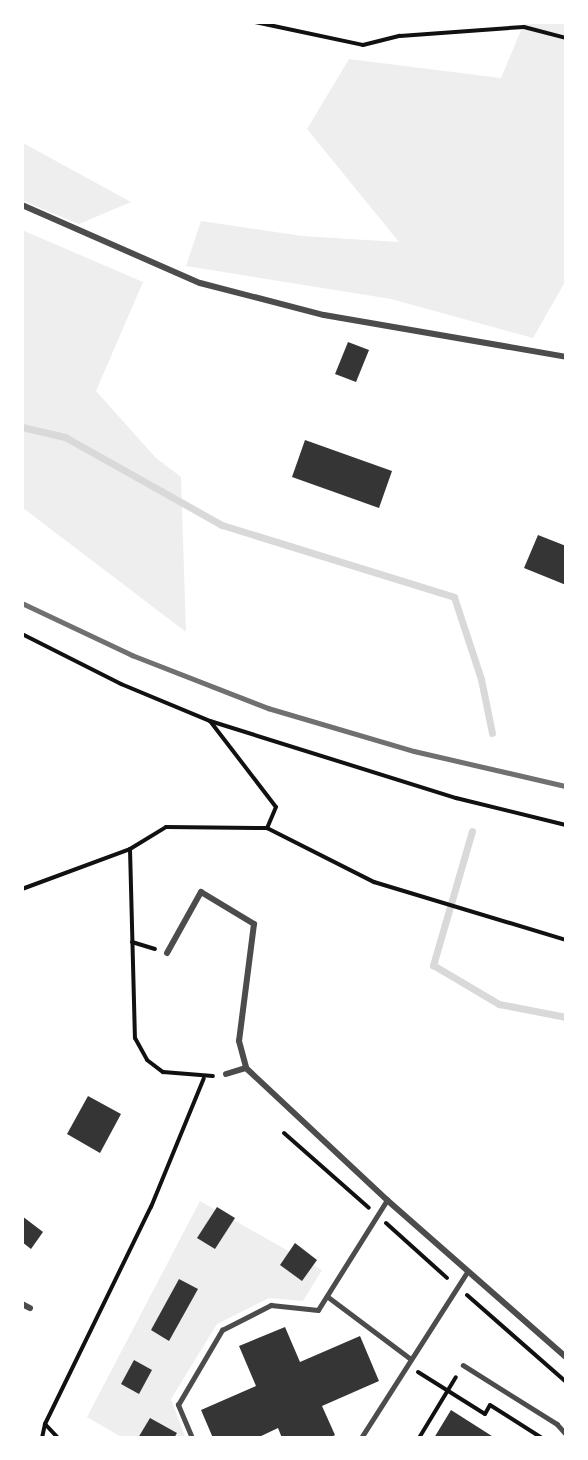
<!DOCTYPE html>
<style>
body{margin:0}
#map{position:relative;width:588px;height:1460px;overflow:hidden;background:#fff;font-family:"Fira Sans",sans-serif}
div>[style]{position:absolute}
.green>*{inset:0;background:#eee}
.stream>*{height:7px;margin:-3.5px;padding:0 3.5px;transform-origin:3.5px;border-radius:3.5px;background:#d9d9d9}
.building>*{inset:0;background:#353535}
.path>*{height:4px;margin:-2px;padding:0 2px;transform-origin:2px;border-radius:2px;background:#111}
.service>*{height:4.5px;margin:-2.25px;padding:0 2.25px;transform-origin:2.25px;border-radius:2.25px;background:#4c4c4c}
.minor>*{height:6px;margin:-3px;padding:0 3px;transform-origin:3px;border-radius:3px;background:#4c4c4c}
.rail>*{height:4.5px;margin:-2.25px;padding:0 2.25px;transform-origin:2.25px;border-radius:2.25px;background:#707070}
span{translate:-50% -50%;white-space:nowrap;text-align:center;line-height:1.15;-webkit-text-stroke:6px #fff;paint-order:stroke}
.frame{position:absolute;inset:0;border:24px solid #fff;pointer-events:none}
</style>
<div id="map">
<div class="green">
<div style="clip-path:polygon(524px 23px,565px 23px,565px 282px,533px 338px,391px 299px,186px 266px,201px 221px,302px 236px,399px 242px,307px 129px,349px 59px,501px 78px)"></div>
<div style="clip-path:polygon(22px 143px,23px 143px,131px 202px,79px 224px,23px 201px)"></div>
<div style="clip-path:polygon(22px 230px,143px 282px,96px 391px,156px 458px,181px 477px,186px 632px,23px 508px)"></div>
<div style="clip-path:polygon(200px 1201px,322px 1270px,303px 1301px,269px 1298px,217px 1324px,171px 1399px,185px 1437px,121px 1437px,87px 1417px)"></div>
</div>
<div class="stream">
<div style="left:22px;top:427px;width:44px;rotate:13.1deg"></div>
<div style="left:65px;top:437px;width:180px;rotate:29.3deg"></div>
<div style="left:222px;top:525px;width:243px;rotate:17.2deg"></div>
<div style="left:454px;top:597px;width:86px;rotate:71.8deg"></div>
<div style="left:481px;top:679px;width:55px;rotate:78.5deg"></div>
<div style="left:472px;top:831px;width:140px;rotate:106.2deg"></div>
<div style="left:433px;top:965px;width:77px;rotate:30.6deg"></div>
<div style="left:499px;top:1004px;width:68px;rotate:11deg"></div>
</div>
<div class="building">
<div style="clip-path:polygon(348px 342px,369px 350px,356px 382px,335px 374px)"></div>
<div style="clip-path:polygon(305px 440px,392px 471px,379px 508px,292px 477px)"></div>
<div style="clip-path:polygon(538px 535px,566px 546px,566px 585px,524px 568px)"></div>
<div style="clip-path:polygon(88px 1096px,121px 1114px,100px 1153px,67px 1134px)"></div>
<div style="clip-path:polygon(217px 1207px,235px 1218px,215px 1249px,197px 1238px)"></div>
<div style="clip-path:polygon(22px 1216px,43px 1232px,31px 1249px,22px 1242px)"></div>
<div style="clip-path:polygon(295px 1243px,317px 1260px,302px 1281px,280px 1265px)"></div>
<div style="clip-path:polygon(179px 1279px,198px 1289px,169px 1341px,151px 1330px)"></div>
<div style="clip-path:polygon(285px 1327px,300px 1362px,360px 1336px,379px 1381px,322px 1406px,335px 1435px,330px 1438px,282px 1438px,278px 1428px,257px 1438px,213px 1438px,201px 1410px,256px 1386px,239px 1346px)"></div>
<div style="clip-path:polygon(134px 1360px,152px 1370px,139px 1394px,121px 1384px)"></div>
<div style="clip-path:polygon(451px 1410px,495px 1438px,434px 1438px)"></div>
<div style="clip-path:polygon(150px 1418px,177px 1433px,174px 1438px,138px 1438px)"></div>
</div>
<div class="path">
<div style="left:255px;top:22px;width:110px;rotate:12deg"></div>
<div style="left:363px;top:45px;width:38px;rotate:-14deg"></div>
<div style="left:400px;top:36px;width:124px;rotate:-4.2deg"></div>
<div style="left:524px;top:27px;width:43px;rotate:14.7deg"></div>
<div style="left:22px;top:634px;width:111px;rotate:26.8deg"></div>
<div style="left:121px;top:684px;width:96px;rotate:22.6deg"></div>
<div style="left:210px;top:721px;width:258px;rotate:17.4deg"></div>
<div style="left:456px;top:798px;width:113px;rotate:13.8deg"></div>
<div style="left:210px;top:721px;width:108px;rotate:52.5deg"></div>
<div style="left:276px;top:807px;width:23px;rotate:113deg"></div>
<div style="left:130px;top:849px;width:189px;rotate:88.5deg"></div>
<div style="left:135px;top:1038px;width:25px;rotate:61deg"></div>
<div style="left:147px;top:1060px;width:20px;rotate:37deg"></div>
<div style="left:163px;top:1072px;width:50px;rotate:4.6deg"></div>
<div style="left:22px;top:889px;width:115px;rotate:-20.3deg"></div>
<div style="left:130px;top:849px;width:42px;rotate:-31.4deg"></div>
<div style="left:166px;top:827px;width:101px;rotate:0.6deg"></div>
<div style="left:267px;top:828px;width:120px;rotate:26.8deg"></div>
<div style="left:374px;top:882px;width:201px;rotate:16.8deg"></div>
<div style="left:132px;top:942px;width:24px;rotate:17deg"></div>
<div style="left:284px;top:1133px;width:113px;rotate:41.4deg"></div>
<div style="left:386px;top:1223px;width:82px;rotate:42deg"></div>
<div style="left:467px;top:1295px;width:132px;rotate:41.3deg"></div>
<div style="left:418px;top:1372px;width:79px;rotate:32.1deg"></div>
<div style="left:485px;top:1414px;width:10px;rotate:-61deg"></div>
<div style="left:490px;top:1405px;width:62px;rotate:32.4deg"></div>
<div style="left:45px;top:1424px;width:19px;rotate:47deg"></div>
<div style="left:42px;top:1438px;width:14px;rotate:-78deg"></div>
<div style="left:45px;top:1424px;width:242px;rotate:-64deg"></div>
<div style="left:151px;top:1207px;width:139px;rotate:-67.7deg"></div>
<div style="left:419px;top:1438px;width:71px;rotate:-58.8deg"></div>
</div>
<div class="service">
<div style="left:327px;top:1296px;width:105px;rotate:36.9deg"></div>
<div style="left:463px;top:1365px;width:111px;rotate:32.1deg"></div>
<div style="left:557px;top:1424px;width:13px;rotate:48deg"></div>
<div style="left:192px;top:1438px;width:36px;rotate:-113deg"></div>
<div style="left:178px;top:1405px;width:87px;rotate:-59.6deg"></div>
<div style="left:222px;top:1330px;width:55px;rotate:-27deg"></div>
<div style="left:271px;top:1305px;width:47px;rotate:6.1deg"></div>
<div style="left:318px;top:1310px;width:130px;rotate:-57.9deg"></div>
<div style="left:361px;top:1438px;width:198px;rotate:-57.4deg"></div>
</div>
<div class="minor">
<div style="left:22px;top:205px;width:194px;rotate:23.7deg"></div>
<div style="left:200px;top:283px;width:128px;rotate:14.5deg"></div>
<div style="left:324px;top:315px;width:246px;rotate:9.8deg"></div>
<div style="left:167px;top:953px;width:70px;rotate:-60.9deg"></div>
<div style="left:201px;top:892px;width:62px;rotate:31.1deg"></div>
<div style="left:254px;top:924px;width:118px;rotate:97.3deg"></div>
<div style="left:239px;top:1041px;width:28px;rotate:75deg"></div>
<div style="left:226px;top:1074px;width:21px;rotate:-17deg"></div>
<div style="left:246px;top:1068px;width:193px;rotate:43.1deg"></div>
<div style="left:387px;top:1200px;width:238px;rotate:41.3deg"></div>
<div style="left:22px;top:1304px;width:9px;rotate:27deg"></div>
</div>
<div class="rail">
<div style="left:22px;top:603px;width:122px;rotate:25.3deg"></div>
<div style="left:132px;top:655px;width:146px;rotate:21.3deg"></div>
<div style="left:268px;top:708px;width:152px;rotate:16.4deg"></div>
<div style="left:414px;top:751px;width:156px;rotate:13deg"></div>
</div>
<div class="frame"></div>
</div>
